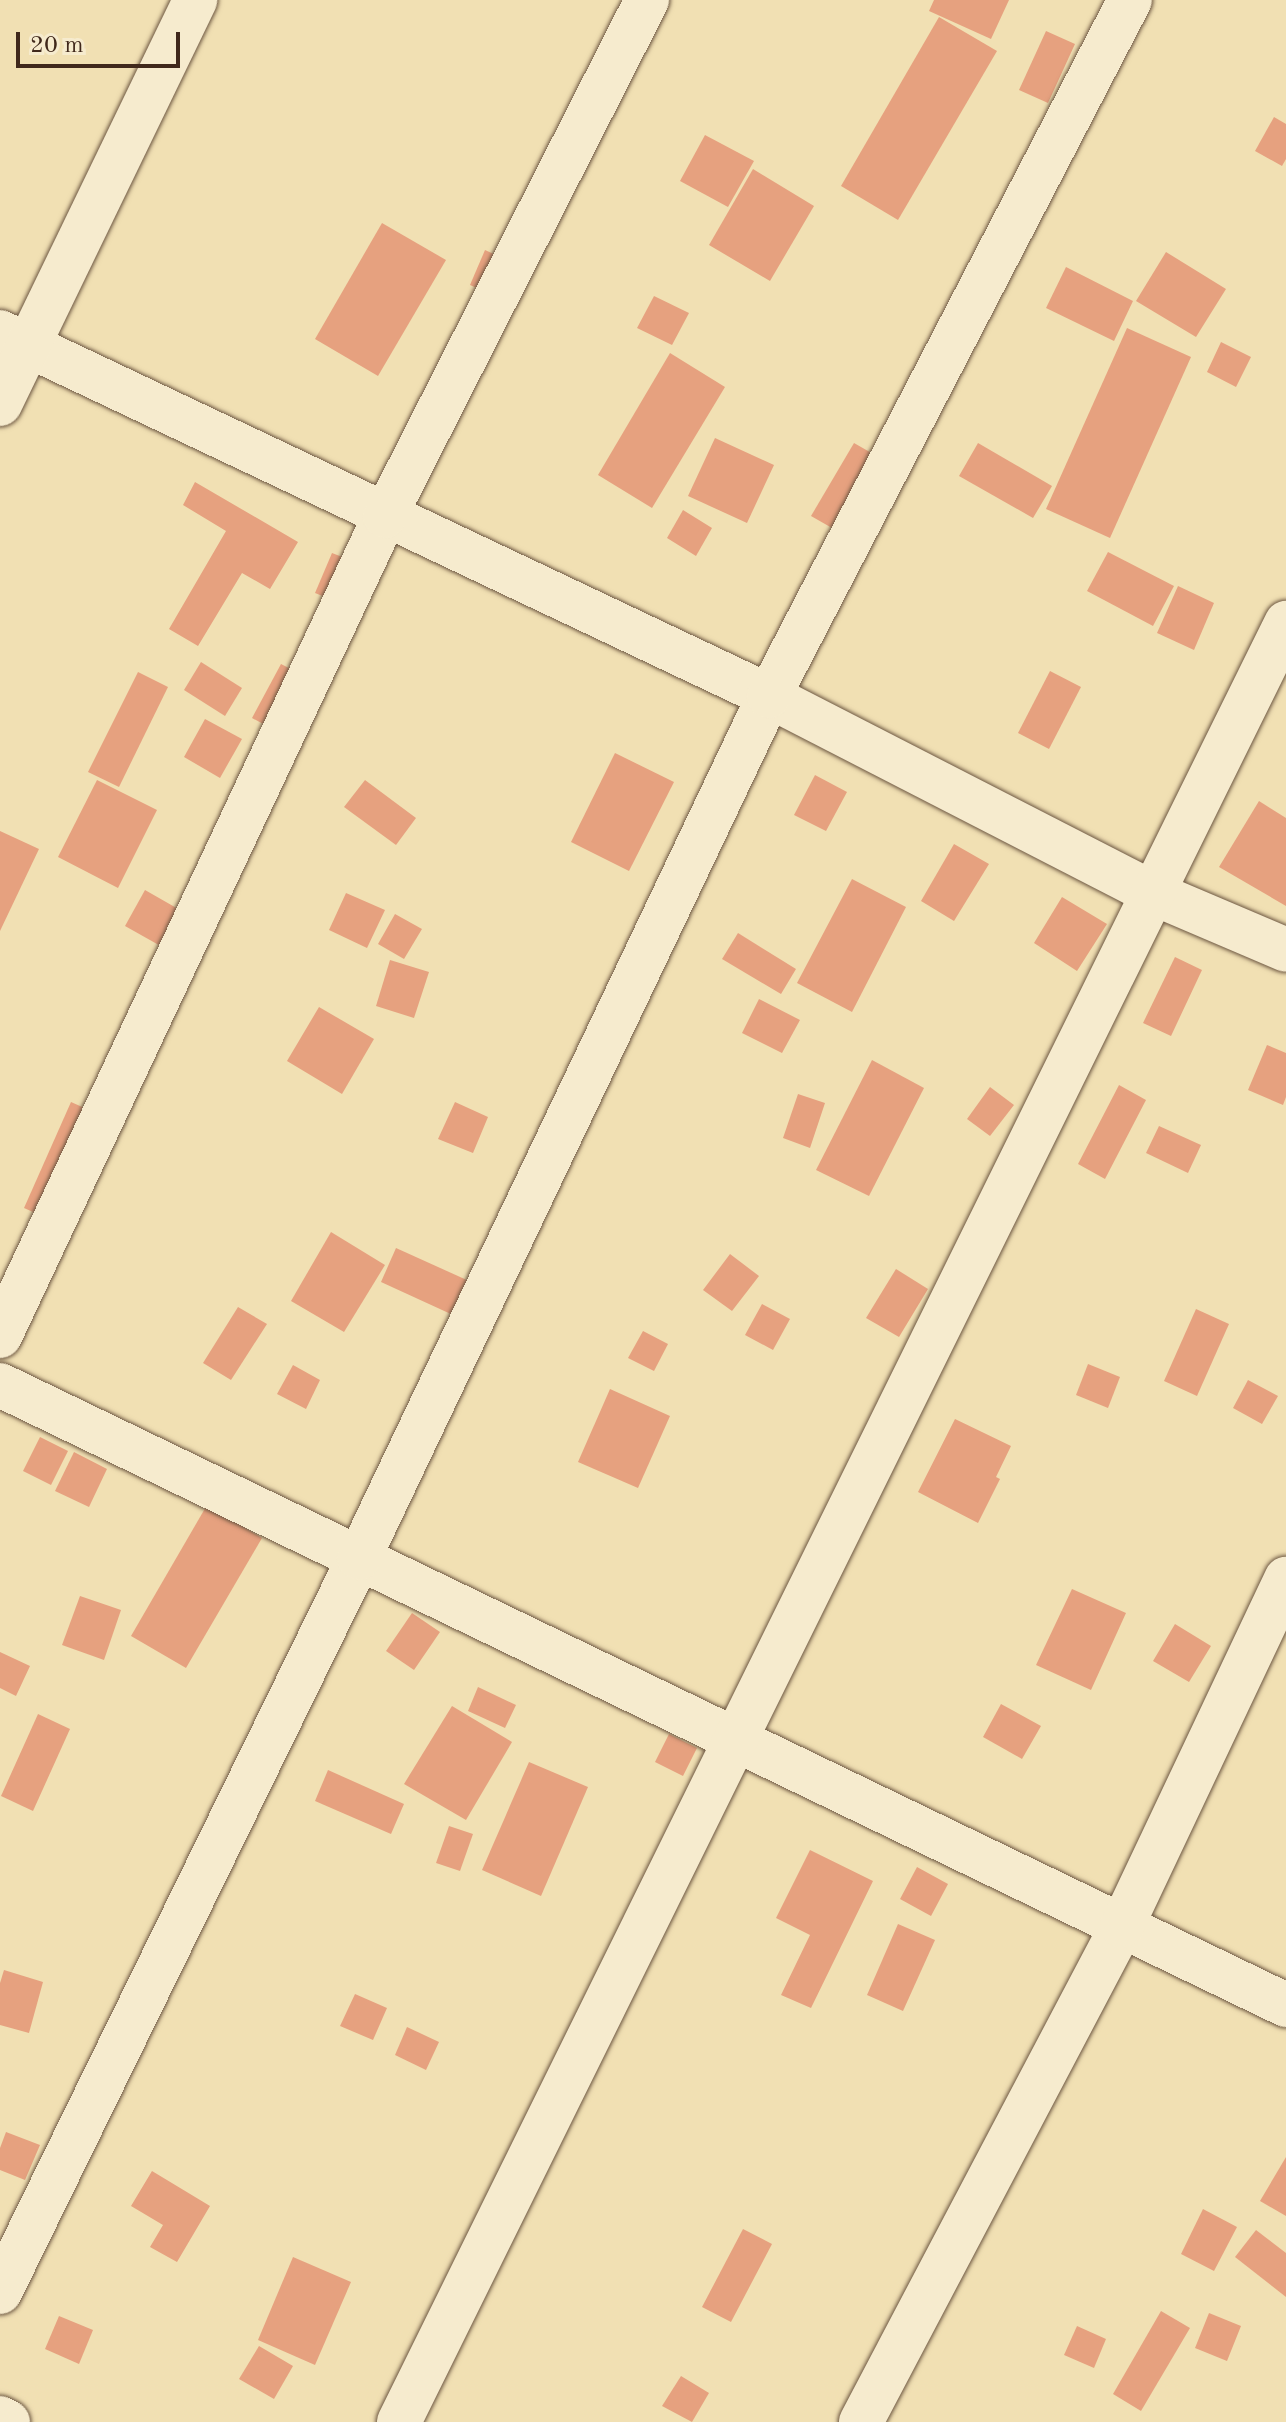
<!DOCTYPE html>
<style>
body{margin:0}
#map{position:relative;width:1286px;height:2422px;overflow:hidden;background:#f1e0b3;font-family:"Old Standard TT",serif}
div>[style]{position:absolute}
.building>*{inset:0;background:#e6a17f}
.roads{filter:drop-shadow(0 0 2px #6c5641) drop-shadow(0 0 2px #6c5641)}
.street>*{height:44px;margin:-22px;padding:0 22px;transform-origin:22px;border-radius:22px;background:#f6ebce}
span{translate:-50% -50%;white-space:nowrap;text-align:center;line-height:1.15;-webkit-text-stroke:7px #f6ebce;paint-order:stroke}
.scale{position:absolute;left:16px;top:32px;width:164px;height:36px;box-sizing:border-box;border:4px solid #40281b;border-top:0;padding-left:10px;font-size:24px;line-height:28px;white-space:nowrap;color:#40281b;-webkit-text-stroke:6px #f6ebce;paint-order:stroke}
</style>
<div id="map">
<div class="building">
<div style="clip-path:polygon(934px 0,1009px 0,991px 39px,929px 11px)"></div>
<div style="clip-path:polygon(939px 17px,997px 51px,898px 220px,841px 186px)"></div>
<div style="clip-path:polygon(1046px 31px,1075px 44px,1048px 103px,1019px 90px)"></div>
<div style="clip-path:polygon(1274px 117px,1286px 124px,1286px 159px,1282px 166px,1255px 151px)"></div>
<div style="clip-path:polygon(705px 135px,754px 161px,728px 207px,680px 181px)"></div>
<div style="clip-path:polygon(753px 169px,814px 206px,770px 281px,709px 245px)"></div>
<div style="clip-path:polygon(382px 223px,446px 260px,378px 376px,315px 339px)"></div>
<div style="clip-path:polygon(485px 250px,518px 265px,502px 299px,470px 285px)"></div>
<div style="clip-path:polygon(1166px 252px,1226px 289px,1196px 337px,1136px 301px)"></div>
<div style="clip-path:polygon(1066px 267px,1133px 301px,1114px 341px,1046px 308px)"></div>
<div style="clip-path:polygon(654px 296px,689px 313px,672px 345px,637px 328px)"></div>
<div style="clip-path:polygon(1127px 328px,1191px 357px,1110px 538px,1046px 509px)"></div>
<div style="clip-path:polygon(1221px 342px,1251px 357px,1236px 387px,1207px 372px)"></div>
<div style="clip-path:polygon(670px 353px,725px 387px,652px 508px,598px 475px)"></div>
<div style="clip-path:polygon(715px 438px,774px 465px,747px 523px,688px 496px)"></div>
<div style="clip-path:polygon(854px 443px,882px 459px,839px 532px,811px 516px)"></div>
<div style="clip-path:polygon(978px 443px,1052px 486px,1033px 518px,959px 476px)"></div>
<div style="clip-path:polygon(195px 482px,298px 542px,270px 589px,242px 573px,198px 646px,169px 629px,226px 531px,183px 505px)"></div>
<div style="clip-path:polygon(683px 510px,712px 528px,696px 556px,667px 538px)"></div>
<div style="clip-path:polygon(1108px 552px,1174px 586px,1153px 626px,1087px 591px)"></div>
<div style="clip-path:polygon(332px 553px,368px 567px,350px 607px,315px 593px)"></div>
<div style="clip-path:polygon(1178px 586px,1214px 603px,1194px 650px,1157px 633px)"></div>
<div style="clip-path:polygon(201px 662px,242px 688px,225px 716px,184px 690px)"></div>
<div style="clip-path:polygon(281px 664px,310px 679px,282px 734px,252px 718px)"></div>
<div style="clip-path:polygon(1050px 671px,1081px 687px,1049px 749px,1018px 733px)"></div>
<div style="clip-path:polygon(138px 672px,168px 687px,119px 787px,88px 772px)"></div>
<div style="clip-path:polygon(205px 719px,242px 739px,220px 778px,184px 757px)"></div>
<div style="clip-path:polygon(615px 753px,674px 782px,629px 871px,571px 842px)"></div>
<div style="clip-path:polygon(815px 775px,847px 792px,826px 831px,794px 815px)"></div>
<div style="clip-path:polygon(97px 780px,157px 810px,118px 888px,58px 857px)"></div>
<div style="clip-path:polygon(365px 780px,416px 818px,396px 845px,344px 807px)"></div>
<div style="clip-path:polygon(1259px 801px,1286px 818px,1286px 906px,1219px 867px)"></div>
<div style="clip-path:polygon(0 831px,39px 849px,0 931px)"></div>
<div style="clip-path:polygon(954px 844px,989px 864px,954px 921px,921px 901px)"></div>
<div style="clip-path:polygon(852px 879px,906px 907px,852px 1012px,797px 983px)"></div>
<div style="clip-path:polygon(145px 890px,194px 918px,173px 953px,125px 926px)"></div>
<div style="clip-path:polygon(346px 893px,385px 910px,367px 948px,329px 930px)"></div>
<div style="clip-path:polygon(1062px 897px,1107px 924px,1077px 971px,1034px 943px)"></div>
<div style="clip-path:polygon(395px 914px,422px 929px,404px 959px,378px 944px)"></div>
<div style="clip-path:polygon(738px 933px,796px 969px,781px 994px,722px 959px)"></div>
<div style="clip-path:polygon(1175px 957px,1202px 970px,1171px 1036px,1143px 1023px)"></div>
<div style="clip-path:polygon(390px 960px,429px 972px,414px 1018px,376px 1006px)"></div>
<div style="clip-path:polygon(759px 999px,800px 1020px,782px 1053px,742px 1033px)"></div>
<div style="clip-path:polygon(319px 1007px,374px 1039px,342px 1094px,287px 1061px)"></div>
<div style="clip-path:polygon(1267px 1045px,1286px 1053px,1286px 1097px,1283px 1105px,1248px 1090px)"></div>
<div style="clip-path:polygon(872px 1060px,924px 1088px,869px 1196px,816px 1170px)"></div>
<div style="clip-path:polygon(1119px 1085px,1146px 1100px,1105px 1179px,1078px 1164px)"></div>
<div style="clip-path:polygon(990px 1087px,1014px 1105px,990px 1136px,967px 1119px)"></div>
<div style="clip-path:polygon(798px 1094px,825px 1103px,810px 1148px,783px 1138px)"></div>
<div style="clip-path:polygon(71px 1102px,98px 1114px,51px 1220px,24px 1208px)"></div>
<div style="clip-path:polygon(455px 1102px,488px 1117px,473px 1153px,438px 1139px)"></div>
<div style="clip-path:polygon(1159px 1126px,1201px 1145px,1188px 1173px,1146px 1153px)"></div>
<div style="clip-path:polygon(331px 1232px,385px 1265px,344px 1332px,291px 1301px)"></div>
<div style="clip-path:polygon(396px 1248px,469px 1281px,453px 1315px,381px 1282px)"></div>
<div style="clip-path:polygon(730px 1254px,759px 1276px,732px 1311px,703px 1290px)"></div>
<div style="clip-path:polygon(896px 1269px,928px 1289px,899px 1337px,866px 1318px)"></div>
<div style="clip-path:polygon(762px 1304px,790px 1319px,773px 1350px,745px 1335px)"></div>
<div style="clip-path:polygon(238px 1307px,267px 1324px,231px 1380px,203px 1363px)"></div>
<div style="clip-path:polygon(1196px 1309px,1229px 1324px,1197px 1396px,1164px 1381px)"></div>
<div style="clip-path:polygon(643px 1331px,668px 1344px,654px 1371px,628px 1358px)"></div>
<div style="clip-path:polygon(1088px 1364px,1120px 1377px,1108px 1408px,1076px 1395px)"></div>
<div style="clip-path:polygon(293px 1365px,320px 1380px,306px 1409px,277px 1394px)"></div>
<div style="clip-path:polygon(1248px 1380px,1278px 1396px,1262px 1424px,1233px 1408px)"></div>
<div style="clip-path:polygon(610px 1389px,670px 1416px,638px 1488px,578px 1462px)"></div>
<div style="clip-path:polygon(955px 1419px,1011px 1446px,996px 1477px,1000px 1479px,978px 1523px,918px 1492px)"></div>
<div style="clip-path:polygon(40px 1437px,68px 1451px,51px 1485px,23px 1471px)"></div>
<div style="clip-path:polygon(74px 1452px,107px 1469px,89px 1507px,55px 1491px)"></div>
<div style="clip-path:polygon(207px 1505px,262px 1538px,186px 1668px,131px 1636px)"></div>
<div style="clip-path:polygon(1072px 1589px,1126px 1613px,1091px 1690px,1036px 1665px)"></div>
<div style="clip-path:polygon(80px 1596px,121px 1610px,104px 1660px,62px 1645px)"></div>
<div style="clip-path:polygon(412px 1613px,440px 1632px,414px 1670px,386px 1651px)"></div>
<div style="clip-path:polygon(1175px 1624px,1211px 1646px,1189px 1682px,1153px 1661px)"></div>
<div style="clip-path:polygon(0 1652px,30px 1666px,16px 1696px,0 1688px)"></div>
<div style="clip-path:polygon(478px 1687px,516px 1705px,505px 1728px,468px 1711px)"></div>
<div style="clip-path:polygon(1001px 1704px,1041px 1726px,1022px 1759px,983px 1737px)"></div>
<div style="clip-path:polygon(452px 1706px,512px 1742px,466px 1820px,404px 1784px)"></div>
<div style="clip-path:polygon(38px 1714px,70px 1729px,33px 1811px,1px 1796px)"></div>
<div style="clip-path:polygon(669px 1734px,697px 1748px,683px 1776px,655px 1762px)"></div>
<div style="clip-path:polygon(529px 1762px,588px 1787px,541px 1896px,482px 1870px)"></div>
<div style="clip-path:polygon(328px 1770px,404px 1804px,391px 1834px,315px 1801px)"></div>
<div style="clip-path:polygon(449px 1826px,473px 1834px,460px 1871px,436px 1863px)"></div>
<div style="clip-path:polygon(810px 1850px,873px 1881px,811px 2008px,781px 1995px,810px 1935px,776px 1918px)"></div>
<div style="clip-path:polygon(917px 1867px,948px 1884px,931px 1916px,900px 1899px)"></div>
<div style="clip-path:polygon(898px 1924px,935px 1940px,903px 2011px,867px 1995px)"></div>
<div style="clip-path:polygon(4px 1970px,43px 1982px,29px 2033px,0 2025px,0 1983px)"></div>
<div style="clip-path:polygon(355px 1994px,387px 2008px,373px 2040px,340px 2026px)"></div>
<div style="clip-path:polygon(407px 2027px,439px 2042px,426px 2070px,395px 2055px)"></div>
<div style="clip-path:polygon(6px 2132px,40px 2145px,25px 2180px,0 2170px,0 2148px)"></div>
<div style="clip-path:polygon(1286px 2157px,1286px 2216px,1260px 2201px)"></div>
<div style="clip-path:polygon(152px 2171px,210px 2206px,177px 2262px,150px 2247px,163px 2225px,131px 2206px)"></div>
<div style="clip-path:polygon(1203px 2209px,1237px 2227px,1214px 2271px,1181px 2254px)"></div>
<div style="clip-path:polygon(743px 2229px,772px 2244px,731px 2322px,702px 2307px)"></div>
<div style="clip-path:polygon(1256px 2230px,1286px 2253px,1286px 2297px,1235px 2257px)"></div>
<div style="clip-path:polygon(293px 2257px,351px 2282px,315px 2365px,258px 2340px)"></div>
<div style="clip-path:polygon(1161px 2311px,1190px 2328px,1141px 2411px,1113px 2394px)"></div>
<div style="clip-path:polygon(1209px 2313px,1241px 2326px,1227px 2361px,1195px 2348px)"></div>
<div style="clip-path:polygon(59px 2316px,93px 2330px,79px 2364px,45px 2349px)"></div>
<div style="clip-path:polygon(1077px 2326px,1106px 2339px,1094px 2368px,1064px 2355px)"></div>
<div style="clip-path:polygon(259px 2346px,293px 2366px,274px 2399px,239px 2379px)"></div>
<div style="clip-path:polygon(681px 2376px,709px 2393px,692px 2422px,662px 2406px)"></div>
</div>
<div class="roads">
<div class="street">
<div style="left:0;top:332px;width:851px;rotate:25.33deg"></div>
<div style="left:769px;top:696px;width:434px;rotate:27.2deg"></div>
<div style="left:1155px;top:894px;width:142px;rotate:23.1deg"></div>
<div style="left:0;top:404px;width:449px;rotate:-64.2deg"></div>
<div style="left:0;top:1336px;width:906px;rotate:-64.85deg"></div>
<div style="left:385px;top:516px;width:579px;rotate:-63.08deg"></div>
<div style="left:0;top:1385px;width:1428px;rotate:25.74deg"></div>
<div style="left:0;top:2292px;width:817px;rotate:-63.94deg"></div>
<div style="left:359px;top:1558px;width:955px;rotate:-64.56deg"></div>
<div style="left:769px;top:696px;width:784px;rotate:-62.59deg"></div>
<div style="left:0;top:2418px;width:9px;rotate:27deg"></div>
<div style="left:399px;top:2422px;width:2006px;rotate:-63.75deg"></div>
<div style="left:861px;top:2422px;width:560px;rotate:-62.25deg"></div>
<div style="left:1122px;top:1926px;width:384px;rotate:-64.7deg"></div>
</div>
</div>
<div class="scale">20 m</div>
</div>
